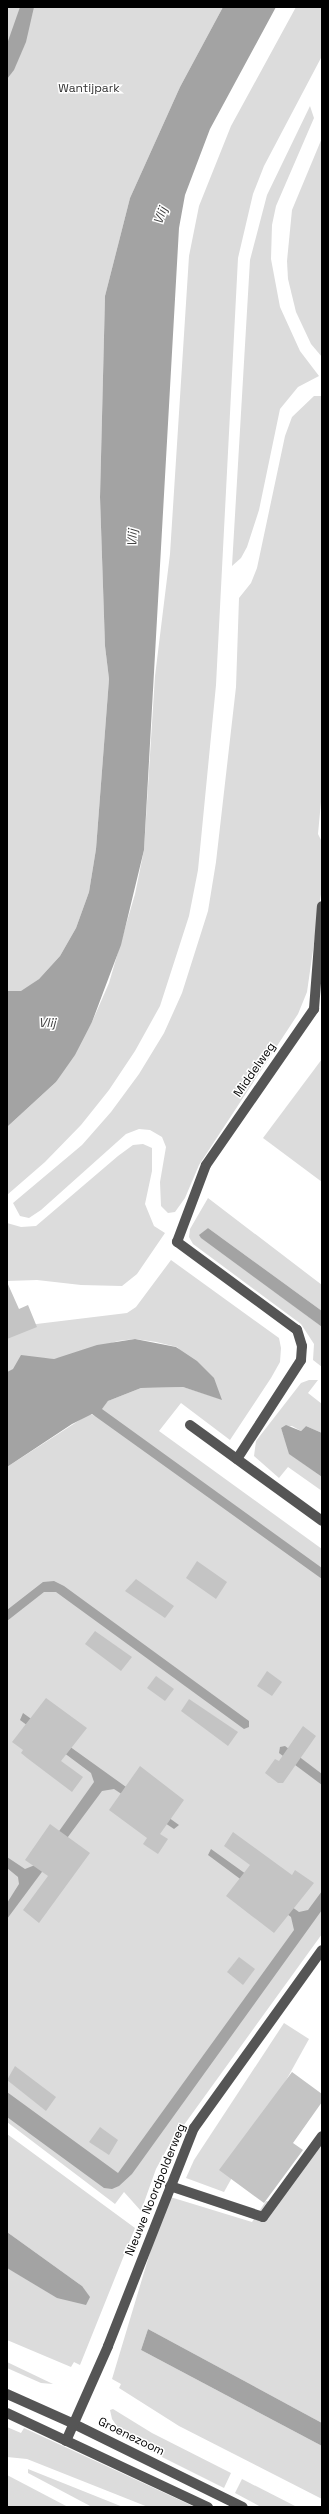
<!DOCTYPE html>
<style>
body{margin:0}
#map{position:relative;width:329px;height:2514px;overflow:hidden;background:#fff;font-family:"Space Grotesk",sans-serif}
div>[style]{position:absolute}
.green>*{inset:0;background:#dcdcdc}
.water>*{inset:0;background:#a3a3a3}
.building>*{inset:0;background:#c4c4c4}
.minor>*{height:10px;margin:-5px;padding:0 5px;transform-origin:5px;border-radius:5px;background:#555}
span{translate:-50% -50%;white-space:nowrap;text-align:center;line-height:1.15;-webkit-text-stroke:3px #fff;paint-order:stroke}
.park-label{font-size:12px;color:#333}
.street-label{font-size:12px;color:#000}
.water-label{font-size:13px;color:#444;font-style:italic}
.frame{position:absolute;inset:0;border:8px solid #000;pointer-events:none}
</style>
<div id="map">
<div class="green">
<div style="clip-path:polygon(7px 7px,223px 7px,180px 87px,130px 198px,105px 296px,100px 497px,105px 646px,109px 679px,96px 849px,89px 892px,76px 928px,60px 956px,39px 979px,21px 992px,7px 991px)"></div>
<div style="clip-path:polygon(296px 7px,322px 7px,322px 56px,264px 166px,253px 194px,238px 258px,216px 685px,198px 870px,189px 916px,160px 1006px,135px 1051px,109px 1090px,81px 1125px,45px 1162px,7px 1195px,7px 1127px,56px 1082px,92px 1022px,109px 983px,135px 894px,144px 850px,155px 676px,170px 554px,189px 256px,199px 206px,231px 126px)"></div>
<div style="clip-path:polygon(310px 106px,314px 118px,276px 206px,272px 225px,271px 259px,280px 307px,300px 351px,319px 376px,298px 387px,280px 409px,259px 510px,247px 547px,241px 558px,232px 566px,250px 260px,267px 195px)"></div>
<div style="clip-path:polygon(322px 138px,322px 357px,311px 344px,296px 312px,288px 279px,287px 261px,292px 210px)"></div>
<div style="clip-path:polygon(314px 396px,322px 396px,322px 791px,318px 834px,322px 842px,322px 887px,307px 992px,298px 1014px,199px 1165px,185px 1198px,175px 1212px,168px 1213px,161px 1206px,160px 1182px,166px 1147px,162px 1137px,150px 1130px,139px 1129px,126px 1134px,41px 1210px,29px 1218px,20px 1216px,13px 1203px,82px 1145px,111px 1112px,139px 1074px,164px 1033px,182px 993px,208px 911px,216px 862px,236px 687px,239px 598px,251px 583px,257px 568px,285px 436px,292px 417px)"></div>
<div style="clip-path:polygon(322px 1059px,322px 1182px,263px 1138px)"></div>
<div style="clip-path:polygon(143px 1144px,152px 1148px,152px 1171px,145px 1204px,154px 1226px,165px 1233px,137px 1274px,122px 1286px,81px 1285px,37px 1280px,7px 1281px,7px 1223px,21px 1227px,36px 1226px,118px 1156px,133px 1145px)"></div>
<div style="clip-path:polygon(208px 1198px,322px 1285px,322px 1311px,208px 1228px,200px 1235px,322px 1327px,322px 1367px,313px 1360px,314px 1344px,301px 1324px,193px 1244px,189px 1237px,190px 1229px)"></div>
<div style="clip-path:polygon(171px 1260px,279px 1338px,281px 1348px,280px 1362px,271px 1378px,230px 1440px,181px 1403px,159px 1431px,322px 1549px,322px 1934px,168px 2147px,156px 2169px,141px 2211px,124px 2192px,115px 2204px,7px 2122px,7px 1467px,89px 1414px,96px 1416px,108px 1401px,141px 1388px,183px 1387px,221px 1399px,177px 1347px,156px 1342px,135px 1339px,118px 1341px,71px 1356px,54px 1359px,39px 1358px,7px 1372px,7px 1332px,20px 1326px,127px 1313px,136px 1307px)"></div>
<div style="clip-path:polygon(309px 1380px,318px 1380px,308px 1393px,322px 1404px,322px 1433px,306px 1426px,301px 1431px,292px 1426px,281px 1428px,290px 1454px,322px 1477px,322px 1491px,288px 1467px,279px 1478px,254px 1456px,256px 1441px,301px 1383px)"></div>
<div style="clip-path:polygon(284px 2023px,309px 2039px,224px 2192px,186px 2178px,194px 2160px)"></div>
<div style="clip-path:polygon(7px 2134px,135px 2228px,80px 2365px,74px 2362px,71px 2367px,7px 2340px,7px 2268px,16px 2272px,82px 2286px,7px 2232px)"></div>
<div style="clip-path:polygon(322px 2142px,322px 2423px,148px 2329px,141px 2350px,322px 2446px,322px 2499px,179px 2426px,119px 2388px,121px 2384px,112px 2379px,167px 2196px,252px 2222px,266px 2201px,277px 2203px)"></div>
<div style="clip-path:polygon(7px 2362px,53px 2384px,41px 2383px,7px 2368px)"></div>
<div style="clip-path:polygon(113px 2409px,152px 2433px,231px 2473px,224px 2488px,126px 2439px,112px 2419px,110px 2410px)"></div>
<div style="clip-path:polygon(7px 2427px,21px 2433px,24px 2428px,195px 2507px,148px 2507px,27px 2459px,7px 2457px)"></div>
<div style="clip-path:polygon(28px 2469px,123px 2507px,92px 2507px,28px 2473px)"></div>
<div style="clip-path:polygon(7px 2475px,68px 2507px,7px 2507px)"></div>
<div style="clip-path:polygon(242px 2479px,297px 2507px,261px 2507px,235px 2493px)"></div>
</div>
<div class="water">
<div style="clip-path:polygon(20px 7px,34px 7px,26px 42px,14px 70px,7px 79px,7px 44px)"></div>
<div style="clip-path:polygon(223px 7px,276px 7px,210px 129px,185px 195px,179px 228px,144px 850px,121px 945px,92px 1022px,75px 1055px,56px 1082px,7px 1127px,7px 991px,21px 991px,39px 979px,60px 956px,76px 928px,89px 892px,96px 849px,109px 679px,105px 646px,100px 497px,105px 296px,130px 198px,180px 87px)"></div>
<div style="clip-path:polygon(208px 1228px,322px 1311px,322px 1327px,201px 1238px,199px 1235px)"></div>
<div style="clip-path:polygon(135px 1339px,176px 1347px,197px 1361px,214px 1378px,222px 1400px,183px 1387px,141px 1388px,108px 1401px,102px 1409px,322px 1568px,322px 1579px,92px 1414px,72px 1424px,7px 1467px,7px 1372px,13px 1369px,21px 1355px,54px 1359px,97px 1345px)"></div>
<div style="clip-path:polygon(286px 1425px,301px 1431px,306px 1426px,322px 1433px,322px 1477px,289px 1454px,281px 1428px)"></div>
<div style="clip-path:polygon(54px 1581px,64px 1586px,249px 1721px,249px 1727px,244px 1729px,56px 1592px,44px 1592px,7px 1621px,7px 1610px,43px 1582px)"></div>
<div style="clip-path:polygon(23px 1713px,179px 1825px,174px 1829px,114px 1789px,102px 1791px,7px 1919px,7px 1903px,19px 1884px,18px 1877px,7px 1868px,7px 1857px,25px 1869px,35px 1865px,94px 1782px,91px 1773px,20px 1720px)"></div>
<div style="clip-path:polygon(285px 1746px,322px 1774px,322px 1785px,279px 1753px,280px 1747px)"></div>
<div style="clip-path:polygon(211px 1849px,299px 1912px,308px 1910px,322px 1891px,322px 1910px,132px 2174px,119px 2186px,112px 2189px,104px 2188px,7px 2117px,7px 2092px,118px 2173px,294px 1930px,291px 1917px,208px 1855px)"></div>
<div style="clip-path:polygon(7px 2232px,82px 2286px,90px 2297px,86px 2305px,57px 2298px,7px 2268px)"></div>
<div style="clip-path:polygon(148px 2329px,322px 2423px,322px 2446px,141px 2350px)"></div>
</div>
<div class="building">
<div style="clip-path:polygon(7px 1282px,19px 1309px,28px 1305px,37px 1327px,7px 1339px)"></div>
<div style="clip-path:polygon(197px 1561px,227px 1582px,216px 1599px,186px 1578px)"></div>
<div style="clip-path:polygon(136px 1579px,174px 1606px,165px 1618px,125px 1591px)"></div>
<div style="clip-path:polygon(95px 1631px,132px 1657px,121px 1671px,85px 1644px)"></div>
<div style="clip-path:polygon(267px 1671px,282px 1682px,272px 1696px,257px 1686px)"></div>
<div style="clip-path:polygon(156px 1676px,174px 1689px,165px 1701px,147px 1688px)"></div>
<div style="clip-path:polygon(46px 1698px,87px 1728px,61px 1761px,83px 1777px,72px 1792px,27px 1758px,21px 1753px,23px 1750px,12px 1742px)"></div>
<div style="clip-path:polygon(189px 1699px,238px 1732px,228px 1746px,181px 1711px)"></div>
<div style="clip-path:polygon(303px 1726px,316px 1736px,283px 1783px,278px 1783px,265px 1773px,275px 1759px,279px 1761px)"></div>
<div style="clip-path:polygon(140px 1766px,184px 1800px,160px 1834px,168px 1839px,158px 1854px,143px 1844px,147px 1838px,109px 1810px)"></div>
<div style="clip-path:polygon(50px 1824px,90px 1853px,39px 1923px,23px 1910px,48px 1876px,25px 1860px)"></div>
<div style="clip-path:polygon(233px 1832px,292px 1875px,295px 1870px,314px 1883px,274px 1933px,226px 1896px,250px 1865px,224px 1846px)"></div>
<div style="clip-path:polygon(239px 1957px,255px 1969px,243px 1985px,227px 1972px)"></div>
<div style="clip-path:polygon(15px 2066px,56px 2097px,46px 2111px,7px 2080px)"></div>
<div style="clip-path:polygon(292px 2072px,322px 2094px,322px 2102px,293px 2143px,303px 2150px,264px 2203px,219px 2170px)"></div>
<div style="clip-path:polygon(100px 2127px,118px 2140px,109px 2155px,89px 2142px)"></div>
</div>
<div class="minor">
<div style="left:190px;top:1425px;width:163px;rotate:36deg"></div>
<div style="left:237px;top:1459px;width:118px;rotate:-57.1deg"></div>
<div style="left:301px;top:1360px;width:14px;rotate:-86deg"></div>
<div style="left:302px;top:1346px;width:17px;rotate:-107deg"></div>
<div style="left:297px;top:1330px;width:149px;rotate:-143.7deg"></div>
<div style="left:177px;top:1242px;width:82px;rotate:-69.4deg"></div>
<div style="left:206px;top:1165px;width:190px;rotate:-55.3deg"></div>
<div style="left:314px;top:1009px;width:103px;rotate:-85.6deg"></div>
<div style="left:170px;top:2186px;width:98px;rotate:18.4deg"></div>
<div style="left:263px;top:2217px;width:100px;rotate:-53.9deg"></div>
<div style="left:7px;top:2394px;width:73px;rotate:24.1deg"></div>
<div style="left:74px;top:2424px;width:188px;rotate:26.2deg"></div>
<div style="left:7px;top:2413px;width:222px;rotate:25.1deg"></div>
<div style="left:66px;top:2441px;width:104px;rotate:-66.1deg"></div>
<div style="left:108px;top:2346px;width:234px;rotate:-68.5deg"></div>
<div style="left:194px;top:2128px;width:219px;rotate:-54.3deg"></div>
</div>
<div class="park-label">
<span style="left:89px;top:89px">Wantijpark</span>
</div>
<div class="street-label">
<span style="left:255px;top:1070px;rotate:-55deg">Middelweg</span>
<span style="left:156px;top:2190px;rotate:-68deg">Nieuwe Noordpolderweg</span>
<span style="left:131px;top:2437px;rotate:26deg">Groenezoom</span>
</div>
<div class="water-label">
<span style="left:161px;top:216px;rotate:-71deg">Vlij</span>
<span style="left:133px;top:538px;rotate:-88deg">Vlij</span>
<span style="left:47px;top:1023px">Vlij</span>
</div>
<div class="frame"></div>
</div>
